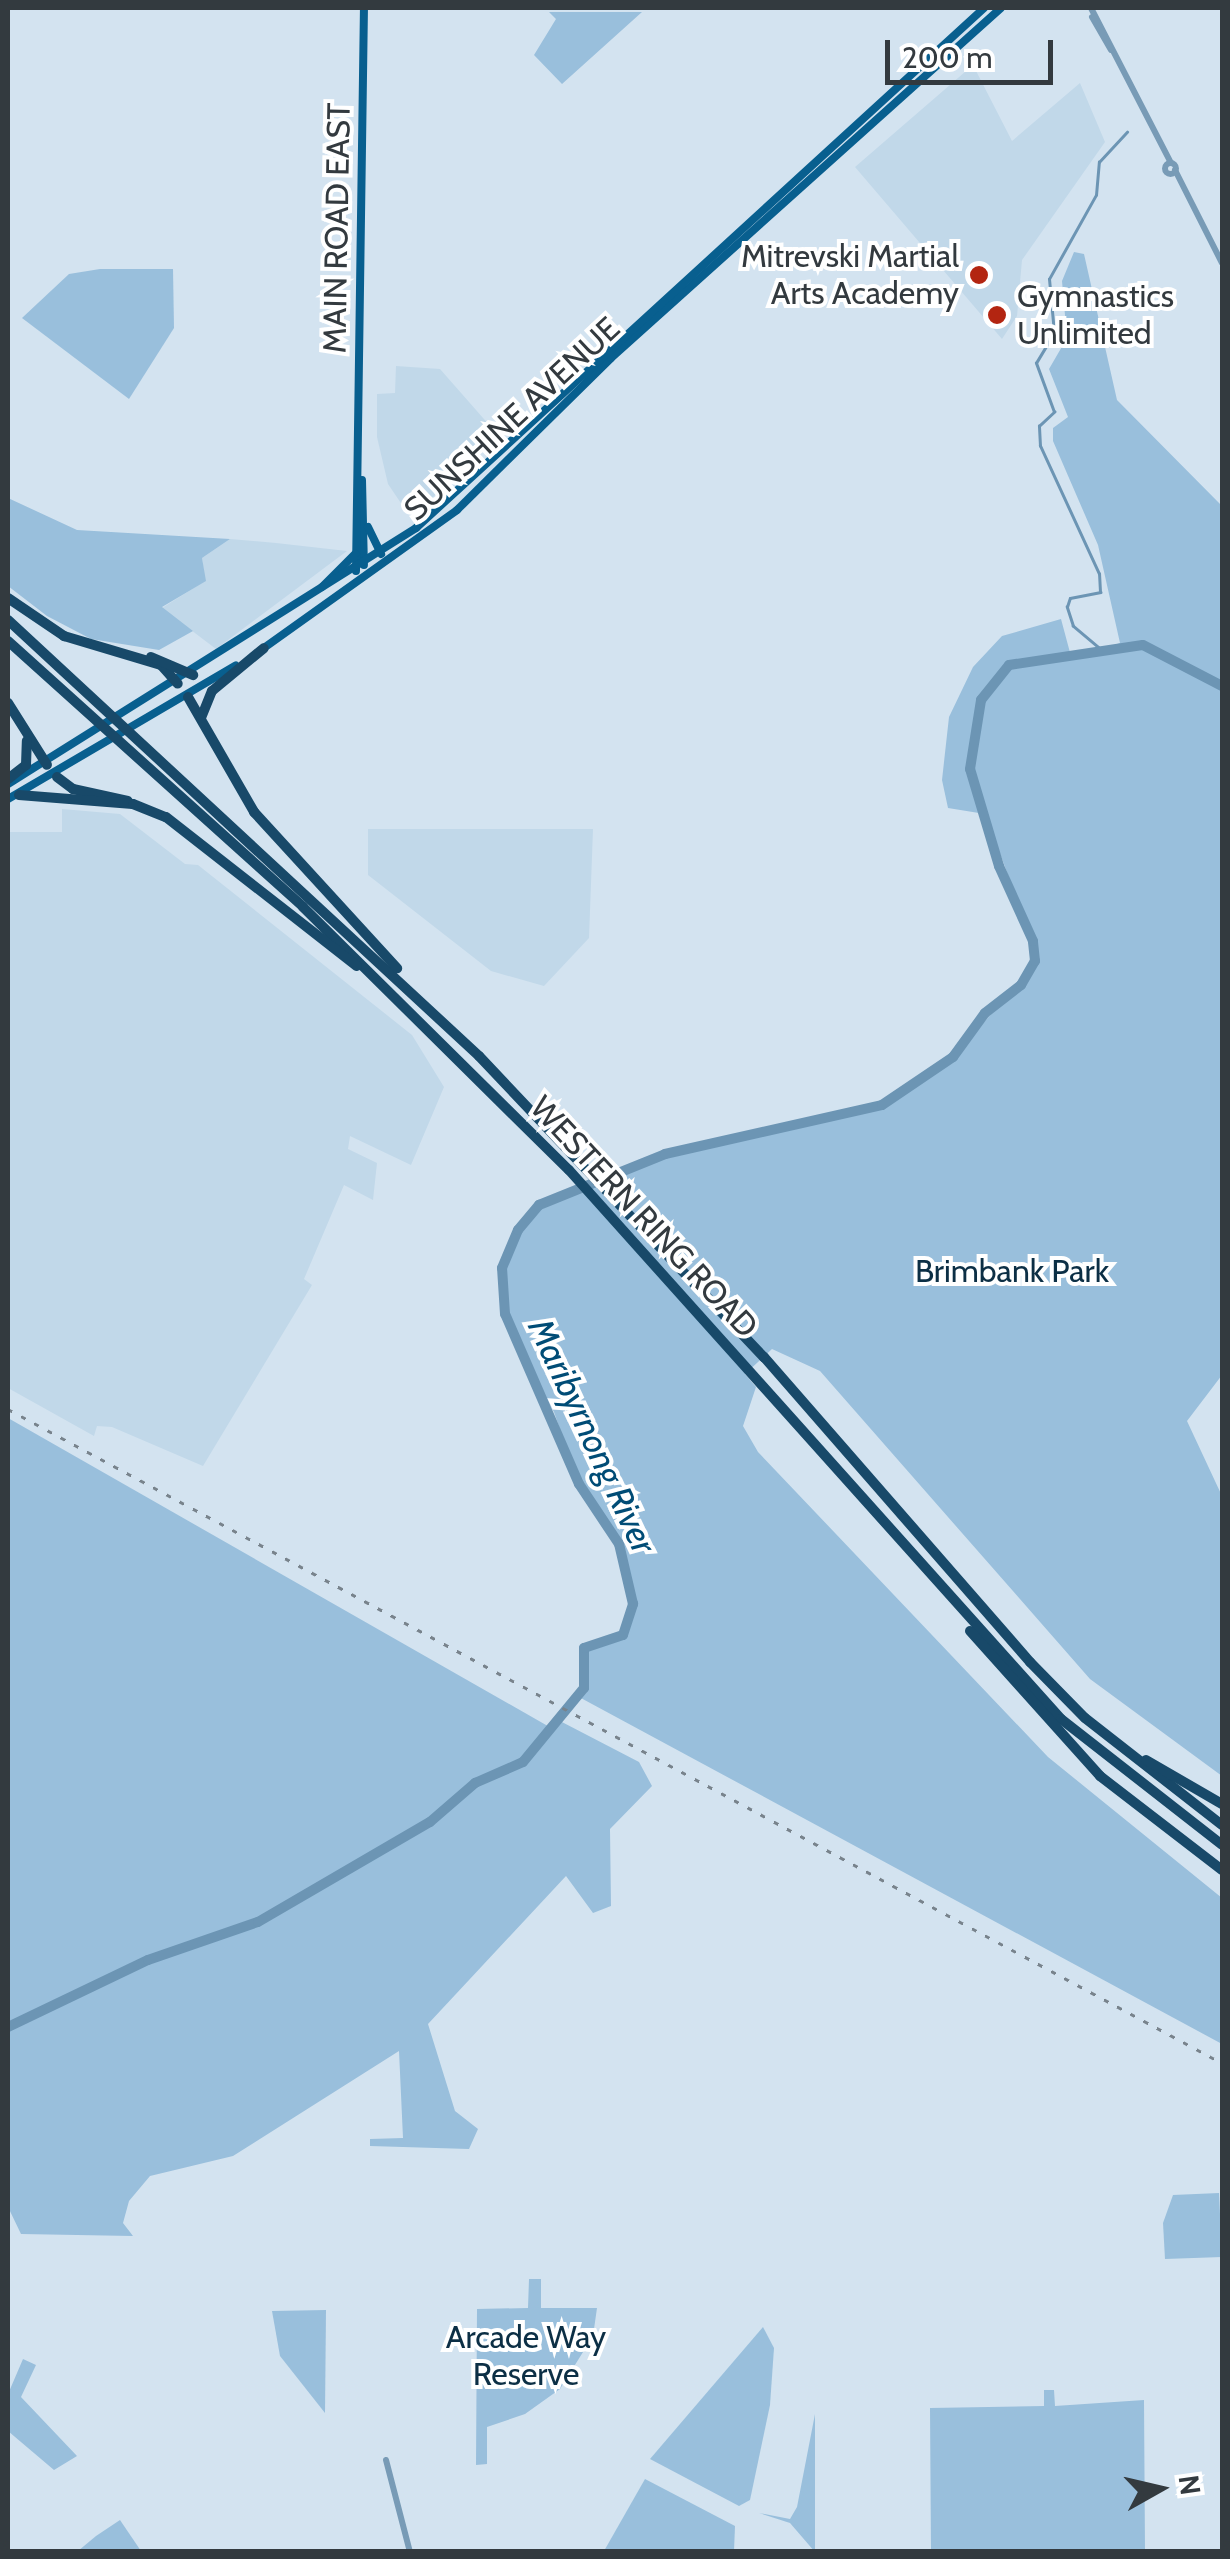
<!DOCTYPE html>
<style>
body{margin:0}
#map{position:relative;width:1230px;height:2559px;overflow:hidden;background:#d3e3f0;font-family:Cabin,sans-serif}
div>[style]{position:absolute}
.built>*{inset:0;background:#c1d8e9}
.green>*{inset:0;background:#99bfdc}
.stream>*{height:2.5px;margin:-1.25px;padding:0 1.25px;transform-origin:1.25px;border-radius:1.25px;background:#6c95b4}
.river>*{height:10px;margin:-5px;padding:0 5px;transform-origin:5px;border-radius:5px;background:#6c95b4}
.minor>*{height:6px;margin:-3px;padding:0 3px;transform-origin:3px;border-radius:3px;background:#789bb6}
.minor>.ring{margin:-3px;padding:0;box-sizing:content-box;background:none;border:6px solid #789bb6;border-radius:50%}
.major>*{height:8px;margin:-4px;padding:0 4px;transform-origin:4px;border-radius:4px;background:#085f8f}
.highway>*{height:10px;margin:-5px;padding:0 5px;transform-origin:5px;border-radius:5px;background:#184969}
.rail>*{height:2.5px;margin-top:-1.25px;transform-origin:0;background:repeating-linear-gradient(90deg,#78838c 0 5px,transparent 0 15px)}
.dots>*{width:28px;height:28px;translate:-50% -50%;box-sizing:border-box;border:5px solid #fff;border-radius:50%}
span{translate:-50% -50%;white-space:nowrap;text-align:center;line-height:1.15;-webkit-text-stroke:8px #fff;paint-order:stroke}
.street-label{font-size:32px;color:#333a3f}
.poi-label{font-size:32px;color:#333a3f}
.right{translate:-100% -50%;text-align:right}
.left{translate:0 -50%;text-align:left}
.park-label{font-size:32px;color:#0c2f45}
.water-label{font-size:35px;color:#004c76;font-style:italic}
.frame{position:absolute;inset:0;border:10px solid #333a3f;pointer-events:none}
.north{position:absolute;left:1110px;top:2439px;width:100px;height:100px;-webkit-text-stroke:8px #fff;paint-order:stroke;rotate:82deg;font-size:28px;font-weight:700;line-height:40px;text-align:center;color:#333a3f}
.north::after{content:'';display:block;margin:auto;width:35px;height:45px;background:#333a3f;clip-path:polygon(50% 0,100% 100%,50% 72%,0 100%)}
.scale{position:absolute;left:885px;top:40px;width:168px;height:45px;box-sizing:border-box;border:5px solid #333a3f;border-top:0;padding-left:12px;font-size:30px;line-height:35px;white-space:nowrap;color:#333a3f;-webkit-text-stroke:8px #fff;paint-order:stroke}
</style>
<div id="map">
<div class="built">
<div style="clip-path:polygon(973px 65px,1012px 141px,1080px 83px,1105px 142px,1022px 260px,1017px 316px,1002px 339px,855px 167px)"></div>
<div style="clip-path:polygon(396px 366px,440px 369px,498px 435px,411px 518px,388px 484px,377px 437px,377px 394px,395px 393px)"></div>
<div style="clip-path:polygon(230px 539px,276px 543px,347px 551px,216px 649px,162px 608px,205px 581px,202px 558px)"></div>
<div style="clip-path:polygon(62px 809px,120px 814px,185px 864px,198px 865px,412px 1035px,444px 1087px,411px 1165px,350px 1136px,348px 1149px,377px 1163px,373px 1200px,344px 1185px,304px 1279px,312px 1285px,203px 1466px,112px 1427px,97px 1426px,94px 1436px,8px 1388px,8px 832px,62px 832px)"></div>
<div style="clip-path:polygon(368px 829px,593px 829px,589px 938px,544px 986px,491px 971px,368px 875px)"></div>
</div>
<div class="green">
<div style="clip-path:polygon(549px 12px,642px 12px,562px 84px,534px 55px,556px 19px)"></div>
<div style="clip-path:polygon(1074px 252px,1084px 254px,1117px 400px,1222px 506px,1222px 1375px,1187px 1421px,1222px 1496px,1222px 1776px,1090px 1679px,820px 1371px,772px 1349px,745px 1374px,756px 1387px,743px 1426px,758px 1452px,1048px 1757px,1222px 1898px,1222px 2044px,579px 1697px,584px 1648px,623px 1635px,632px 1587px,619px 1544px,579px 1484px,554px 1412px,515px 1343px,501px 1285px,509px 1249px,539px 1205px,665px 1154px,882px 1105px,953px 1057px,1032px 968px,1033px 941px,985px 814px,948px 808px,942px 780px,949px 717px,973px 667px,1002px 636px,1061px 619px,1072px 660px,1120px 643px,1098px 545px,1053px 441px,1053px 428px,1068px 417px,1049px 369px,1067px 338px,1062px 281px)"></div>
<div style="clip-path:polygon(100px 269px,173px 269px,174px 328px,129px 399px,22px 318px,69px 274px)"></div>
<div style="clip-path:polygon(8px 498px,77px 530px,230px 539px,202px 558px,206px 581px,162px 607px,193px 631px,159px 650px,91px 639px,47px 616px,8px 586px)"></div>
<div style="clip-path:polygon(8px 1418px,553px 1729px,560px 1721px,639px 1762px,652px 1786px,610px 1829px,611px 1906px,593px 1913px,566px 1876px,428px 2024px,455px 2111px,478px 2129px,469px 2149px,370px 2146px,370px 2139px,403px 2138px,399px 2051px,233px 2156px,150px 2176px,129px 2201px,123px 2223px,133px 2236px,21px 2234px,8px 2207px)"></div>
<div style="clip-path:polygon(1219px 2193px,1222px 2257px,1165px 2259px,1163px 2223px,1173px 2195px)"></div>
<div style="clip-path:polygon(529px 2279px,541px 2279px,541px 2308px,597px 2308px,593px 2336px,560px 2389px,525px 2414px,487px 2427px,487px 2464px,476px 2465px,477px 2309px,528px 2308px)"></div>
<div style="clip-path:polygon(326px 2310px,325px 2413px,280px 2356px,272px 2311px)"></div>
<div style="clip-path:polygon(763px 2327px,774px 2348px,770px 2405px,750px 2500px,739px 2506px,650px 2459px)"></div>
<div style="clip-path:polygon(23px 2359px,36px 2365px,21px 2397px,77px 2456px,54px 2470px,8px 2431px,8px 2394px)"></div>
<div style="clip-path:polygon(1044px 2390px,1054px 2390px,1055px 2406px,1144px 2400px,1145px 2551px,931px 2551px,930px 2408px,1044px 2406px)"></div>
<div style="clip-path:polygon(815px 2414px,815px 2552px,790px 2523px,759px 2513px,790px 2519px,797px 2507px)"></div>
<div style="clip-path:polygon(645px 2479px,735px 2526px,734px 2551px,604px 2551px)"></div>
<div style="clip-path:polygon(120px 2520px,141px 2551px,78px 2551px,96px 2536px)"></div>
</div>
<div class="stream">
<div style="left:1099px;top:648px;width:34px;rotate:-140deg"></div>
<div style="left:1073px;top:626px;width:20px;rotate:-108deg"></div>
<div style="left:1067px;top:607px;width:9px;rotate:-72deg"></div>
<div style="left:1070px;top:598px;width:31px;rotate:-11deg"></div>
<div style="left:1100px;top:592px;width:18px;rotate:-93deg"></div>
<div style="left:1099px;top:574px;width:141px;rotate:-114.7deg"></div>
<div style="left:1040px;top:446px;width:20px;rotate:-93deg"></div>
<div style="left:1039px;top:426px;width:21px;rotate:-43deg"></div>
<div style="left:1054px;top:412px;width:52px;rotate:-110.2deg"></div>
<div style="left:1036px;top:363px;width:35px;rotate:-59deg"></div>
<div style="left:1054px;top:333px;width:54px;rotate:-95.3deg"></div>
<div style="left:1049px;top:279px;width:96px;rotate:-60.8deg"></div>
<div style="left:1096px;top:195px;width:33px;rotate:-85deg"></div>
<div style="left:1099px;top:162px;width:41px;rotate:-47deg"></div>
</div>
<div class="river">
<div style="left:8px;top:2027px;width:155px;rotate:-25.6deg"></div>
<div style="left:148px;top:1960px;width:116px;rotate:-19.1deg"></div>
<div style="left:258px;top:1922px;width:199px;rotate:-30.2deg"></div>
<div style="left:430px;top:1822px;width:60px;rotate:-40.9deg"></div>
<div style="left:475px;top:1783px;width:52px;rotate:-23.6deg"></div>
<div style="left:523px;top:1762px;width:96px;rotate:-50.5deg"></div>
<div style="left:584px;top:1688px;width:40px;rotate:-90deg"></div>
<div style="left:584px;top:1648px;width:41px;rotate:-18.4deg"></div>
<div style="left:623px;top:1635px;width:33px;rotate:-72deg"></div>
<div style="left:633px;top:1604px;width:62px;rotate:-103.1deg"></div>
<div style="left:619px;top:1544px;width:72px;rotate:-123.7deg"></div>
<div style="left:579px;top:1484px;width:185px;rotate:-113.5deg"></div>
<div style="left:505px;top:1314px;width:46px;rotate:-93.7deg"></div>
<div style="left:502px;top:1268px;width:41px;rotate:-67.2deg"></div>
<div style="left:518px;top:1230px;width:33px;rotate:-50deg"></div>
<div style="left:539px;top:1205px;width:136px;rotate:-22deg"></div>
<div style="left:665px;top:1154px;width:222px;rotate:-12.7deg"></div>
<div style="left:882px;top:1105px;width:86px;rotate:-34.1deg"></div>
<div style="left:953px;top:1057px;width:54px;rotate:-54deg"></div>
<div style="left:985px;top:1013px;width:46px;rotate:-37.9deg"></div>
<div style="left:1021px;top:985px;width:28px;rotate:-60deg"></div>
<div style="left:1035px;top:961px;width:20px;rotate:-96deg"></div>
<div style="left:1033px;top:941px;width:82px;rotate:-114.4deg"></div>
<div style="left:999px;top:866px;width:101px;rotate:-106.6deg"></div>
<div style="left:970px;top:769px;width:70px;rotate:-80.9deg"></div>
<div style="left:981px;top:700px;width:45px;rotate:-51.3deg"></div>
<div style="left:1009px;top:665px;width:135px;rotate:-8.5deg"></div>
<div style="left:1143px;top:645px;width:89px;rotate:27.4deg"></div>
</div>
<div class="minor">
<div style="left:1091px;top:8px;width:174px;rotate:62.7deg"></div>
<div style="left:1092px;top:17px;width:38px;rotate:60deg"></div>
<div class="ring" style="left:1164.5px;top:162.5px;width:5px;height:5px"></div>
<div style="left:1175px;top:170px;width:104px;rotate:63.2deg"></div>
<div style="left:386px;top:2460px;width:95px;rotate:75.4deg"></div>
</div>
<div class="major">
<div style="left:362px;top:480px;width:85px;rotate:88.7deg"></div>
<div style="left:368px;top:527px;width:30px;rotate:64deg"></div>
<div style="left:356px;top:571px;width:563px;rotate:-89.19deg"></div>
<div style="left:322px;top:587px;width:47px;rotate:-45deg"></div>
<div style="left:261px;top:650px;width:241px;rotate:-35.5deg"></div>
<div style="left:457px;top:510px;width:216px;rotate:-44.6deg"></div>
<div style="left:611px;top:358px;width:524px;rotate:-41.91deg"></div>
<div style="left:8px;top:784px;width:482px;rotate:-32.1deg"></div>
<div style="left:416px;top:528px;width:770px;rotate:-42.47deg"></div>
<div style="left:8px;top:799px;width:264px;rotate:-30.4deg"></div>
</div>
<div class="highway">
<div style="left:8px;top:598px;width:68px;rotate:34.2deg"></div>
<div style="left:64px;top:636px;width:101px;rotate:16.6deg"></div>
<div style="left:161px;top:665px;width:25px;rotate:48deg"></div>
<div style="left:8px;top:620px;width:642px;rotate:42.79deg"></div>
<div style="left:479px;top:1056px;width:415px;rotate:46.6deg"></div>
<div style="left:764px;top:1357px;width:405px;rotate:48.9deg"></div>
<div style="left:1030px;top:1662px;width:78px;rotate:45.5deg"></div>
<div style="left:1085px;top:1718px;width:174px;rotate:38deg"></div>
<div style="left:8px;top:641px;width:397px;rotate:42deg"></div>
<div style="left:303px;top:907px;width:374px;rotate:44.7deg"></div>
<div style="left:569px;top:1170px;width:737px;rotate:48.13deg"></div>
<div style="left:1061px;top:1719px;width:204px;rotate:38deg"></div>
<div style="left:151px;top:657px;width:46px;rotate:23.2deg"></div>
<div style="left:188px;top:697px;width:133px;rotate:60.1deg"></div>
<div style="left:254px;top:812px;width:212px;rotate:47.5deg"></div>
<div style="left:8px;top:703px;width:73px;rotate:57.8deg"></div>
<div style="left:201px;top:718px;width:29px;rotate:-68deg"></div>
<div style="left:212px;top:691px;width:67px;rotate:-39.6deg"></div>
<div style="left:57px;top:777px;width:20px;rotate:37deg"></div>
<div style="left:73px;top:789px;width:56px;rotate:12.3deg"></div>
<div style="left:8px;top:779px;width:23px;rotate:-38deg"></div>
<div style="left:26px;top:765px;width:24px;rotate:-88deg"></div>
<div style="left:19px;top:795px;width:114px;rotate:4.5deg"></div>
<div style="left:133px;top:804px;width:35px;rotate:22deg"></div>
<div style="left:166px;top:817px;width:242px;rotate:38deg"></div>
<div style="left:970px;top:1631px;width:195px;rotate:48.1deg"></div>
<div style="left:1100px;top:1776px;width:154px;rotate:37.6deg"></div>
<div style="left:1146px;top:1760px;width:88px;rotate:30.1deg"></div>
</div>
<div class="rail">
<div style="left:8px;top:1409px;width:1379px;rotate:28.31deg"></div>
</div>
<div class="dots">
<div style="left:979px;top:275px;background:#b32511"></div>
<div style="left:997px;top:315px;background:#b32511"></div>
</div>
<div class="street-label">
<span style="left:337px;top:228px;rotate:-89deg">MAIN ROAD EAST</span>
<span style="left:512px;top:419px;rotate:-43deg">SUNSHINE AVENUE</span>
<span style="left:644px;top:1217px;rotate:47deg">WESTERN RING ROAD</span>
</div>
<div class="poi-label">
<span class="right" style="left:959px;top:275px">Mitrevski Martial<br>Arts Academy</span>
<span class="left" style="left:1017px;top:315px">Gymnastics<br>Unlimited</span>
</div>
<div class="park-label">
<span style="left:1012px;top:1271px">Brimbank Park</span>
<span style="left:526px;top:2356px">Arcade Way<br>Reserve</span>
</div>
<div class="water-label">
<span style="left:592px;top:1436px;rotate:65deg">Maribyrnong River</span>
</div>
<div class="frame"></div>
<div class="north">N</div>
<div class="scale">200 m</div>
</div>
